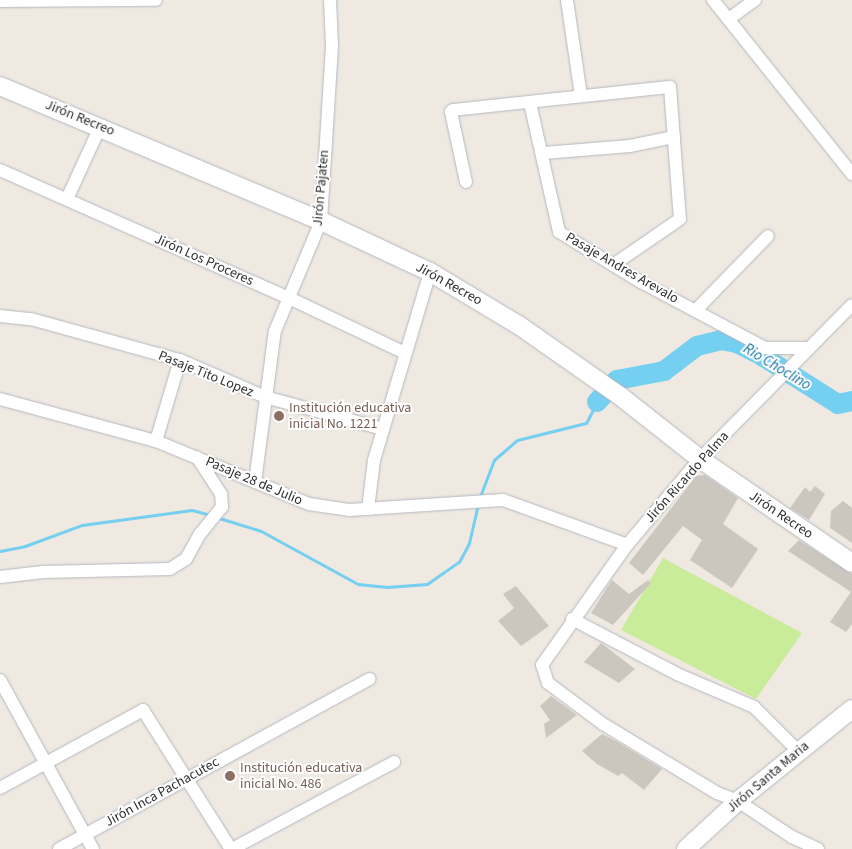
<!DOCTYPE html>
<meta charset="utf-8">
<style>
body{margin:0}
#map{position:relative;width:852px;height:849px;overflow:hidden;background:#efe9e1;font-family:"Source Sans 3",sans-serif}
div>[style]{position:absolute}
.pitch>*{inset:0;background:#c9ec9a}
.stream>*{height:3px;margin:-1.5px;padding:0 1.5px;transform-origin:1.5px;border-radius:1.5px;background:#75cff0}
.river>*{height:20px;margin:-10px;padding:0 10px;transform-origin:10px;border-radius:10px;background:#75cff0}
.building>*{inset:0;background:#cbc7bf}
.roads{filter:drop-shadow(0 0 1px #b4b7c1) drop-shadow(0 0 1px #b4b7c1)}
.street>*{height:12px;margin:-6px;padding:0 6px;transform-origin:6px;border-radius:6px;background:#fff}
.secondary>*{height:18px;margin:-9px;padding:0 9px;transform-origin:9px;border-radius:9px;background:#fff}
.dots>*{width:14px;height:14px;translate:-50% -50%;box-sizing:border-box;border:2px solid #fff;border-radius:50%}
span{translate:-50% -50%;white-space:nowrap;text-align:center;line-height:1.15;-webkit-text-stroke:4px #fff;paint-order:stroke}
.street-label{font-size:14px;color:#2e2e2e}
.education-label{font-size:14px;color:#785e54}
.left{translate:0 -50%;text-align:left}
.water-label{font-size:15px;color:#0d6fa3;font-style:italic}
</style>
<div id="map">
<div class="pitch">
<div style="clip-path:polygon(663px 558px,802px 633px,756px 699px,621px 630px)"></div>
</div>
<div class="stream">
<div style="left:479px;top:499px;width:42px;rotate:-69deg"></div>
<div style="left:494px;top:460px;width:30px;rotate:-41deg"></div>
<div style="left:517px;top:440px;width:71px;rotate:-13.8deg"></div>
<div style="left:586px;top:423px;width:24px;rotate:-62deg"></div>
<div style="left:219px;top:518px;width:44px;rotate:17.2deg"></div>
<div style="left:261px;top:531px;width:111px;rotate:28.7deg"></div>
<div style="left:358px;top:584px;width:29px;rotate:6deg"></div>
<div style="left:387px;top:587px;width:40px;rotate:-4.3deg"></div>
<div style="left:427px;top:584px;width:39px;rotate:-35deg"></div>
<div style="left:459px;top:562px;width:21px;rotate:-62deg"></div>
<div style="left:469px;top:543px;width:39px;rotate:-77deg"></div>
<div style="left:0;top:551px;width:25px;rotate:-11deg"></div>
<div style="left:25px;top:546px;width:61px;rotate:-20.2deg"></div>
<div style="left:82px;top:525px;width:111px;rotate:-7.8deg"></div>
<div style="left:192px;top:510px;width:20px;rotate:15deg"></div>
</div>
<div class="river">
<div style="left:597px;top:402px;width:30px;rotate:-48deg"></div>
<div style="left:617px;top:380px;width:48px;rotate:-10.8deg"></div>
<div style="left:664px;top:371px;width:41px;rotate:-37.1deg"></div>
<div style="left:697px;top:346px;width:25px;rotate:-14deg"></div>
<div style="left:721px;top:340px;width:16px;rotate:11deg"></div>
<div style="left:737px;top:343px;width:28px;rotate:27deg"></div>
<div style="left:762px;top:356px;width:90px;rotate:32.3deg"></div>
<div style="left:838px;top:404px;width:14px;rotate:-12deg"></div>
</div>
<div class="building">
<div style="clip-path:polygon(705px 475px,738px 498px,723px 524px,758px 549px,732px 588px,690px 560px,702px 540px,683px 526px,643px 575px,629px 563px,696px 476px)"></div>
<div style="clip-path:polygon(815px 486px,825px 494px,809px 520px,790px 508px,805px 487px,810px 492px)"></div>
<div style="clip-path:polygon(843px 501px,852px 508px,852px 543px,830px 528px,831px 511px)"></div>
<div style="clip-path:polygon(799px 540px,852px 574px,852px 624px,846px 632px,830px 622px,851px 592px,788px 551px)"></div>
<div style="clip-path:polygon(612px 580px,629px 594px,648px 580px,651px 583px,613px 625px,591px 613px)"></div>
<div style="clip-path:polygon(516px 586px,549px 626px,521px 646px,498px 621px,514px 608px,503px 594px)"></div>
<div style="clip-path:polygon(601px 643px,635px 669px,619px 683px,584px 662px)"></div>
<div style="clip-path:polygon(551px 696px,577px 715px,546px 738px,544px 724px,550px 720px,540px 706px)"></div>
<div style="clip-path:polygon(602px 734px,616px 741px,662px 769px,644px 790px,622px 773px,618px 776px,597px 764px,582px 751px)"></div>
</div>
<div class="roads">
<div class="street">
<div style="left:567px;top:0;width:97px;rotate:81.7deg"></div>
<div style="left:713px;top:0;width:223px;rotate:51.4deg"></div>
<div style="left:0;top:1px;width:156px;rotate:-0.4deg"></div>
<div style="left:730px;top:18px;width:31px;rotate:-36deg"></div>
<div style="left:530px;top:103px;width:132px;rotate:77.3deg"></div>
<div style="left:559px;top:232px;width:96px;rotate:31.4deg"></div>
<div style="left:641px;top:282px;width:140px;rotate:28deg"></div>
<div style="left:765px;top:348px;width:41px"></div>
<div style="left:544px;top:153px;width:86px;rotate:-4.7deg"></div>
<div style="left:630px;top:146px;width:45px;rotate:-11.6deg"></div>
<div style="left:0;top:170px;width:314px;rotate:23.9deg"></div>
<div style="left:287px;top:297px;width:131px;rotate:25.4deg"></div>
<div style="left:466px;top:182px;width:72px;rotate:-102.1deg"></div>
<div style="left:451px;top:112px;width:3px;rotate:-45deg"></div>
<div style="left:453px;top:110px;width:218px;rotate:-6.1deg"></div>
<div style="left:670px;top:87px;width:132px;rotate:85.7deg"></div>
<div style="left:680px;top:219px;width:81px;rotate:145.5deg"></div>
<div style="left:67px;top:199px;width:79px;rotate:-65.4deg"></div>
<div style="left:696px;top:310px;width:103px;rotate:-45.8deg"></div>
<div style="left:0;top:316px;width:31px;rotate:6deg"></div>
<div style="left:31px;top:319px;width:155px;rotate:15.4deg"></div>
<div style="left:180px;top:360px;width:93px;rotate:23.5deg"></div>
<div style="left:265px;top:397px;width:122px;rotate:15.2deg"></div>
<div style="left:0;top:399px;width:162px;rotate:15.1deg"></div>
<div style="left:156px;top:441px;width:165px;rotate:22.4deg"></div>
<div style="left:309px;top:504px;width:40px;rotate:8.5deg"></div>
<div style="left:349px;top:510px;width:154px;rotate:-3.7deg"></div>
<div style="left:503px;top:500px;width:132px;rotate:19.9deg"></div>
<div style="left:156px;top:441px;width:84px;rotate:-73.5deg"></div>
<div style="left:255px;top:482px;width:152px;rotate:-82.5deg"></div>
<div style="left:275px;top:331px;width:119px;rotate:-67.3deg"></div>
<div style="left:321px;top:221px;width:174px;rotate:-86.4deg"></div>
<div style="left:332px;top:47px;width:47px;rotate:-92.4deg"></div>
<div style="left:368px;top:509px;width:49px;rotate:-83deg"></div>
<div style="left:374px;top:460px;width:196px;rotate:-73.4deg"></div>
<div style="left:0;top:577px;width:43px;rotate:-6.6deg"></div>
<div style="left:43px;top:572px;width:127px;rotate:-1.4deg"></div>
<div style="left:170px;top:569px;width:19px;rotate:-32deg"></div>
<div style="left:186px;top:559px;width:29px;rotate:-61deg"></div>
<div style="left:200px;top:534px;width:35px;rotate:-51deg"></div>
<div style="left:222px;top:507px;width:13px;rotate:-94deg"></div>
<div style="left:221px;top:494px;width:44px;rotate:-123deg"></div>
<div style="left:572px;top:619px;width:119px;rotate:27.6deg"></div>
<div style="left:677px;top:674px;width:84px;rotate:23.2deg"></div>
<div style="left:754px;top:707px;width:62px;rotate:45deg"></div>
<div style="left:0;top:680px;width:193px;rotate:61.2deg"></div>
<div style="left:0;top:788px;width:163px;rotate:-28.6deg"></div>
<div style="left:143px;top:710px;width:165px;rotate:57.7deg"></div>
<div style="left:59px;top:849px;width:354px;rotate:-28.7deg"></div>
<div style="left:232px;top:849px;width:184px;rotate:-28.2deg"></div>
<div style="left:818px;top:849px;width:29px;rotate:-155deg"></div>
<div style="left:792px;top:837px;width:65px;rotate:-146.3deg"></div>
<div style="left:738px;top:801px;width:22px;rotate:-159deg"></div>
<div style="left:717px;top:793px;width:133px;rotate:-148.8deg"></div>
<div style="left:603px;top:724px;width:69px;rotate:-143.3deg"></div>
<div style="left:548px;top:683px;width:19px;rotate:-108deg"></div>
<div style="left:542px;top:665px;width:147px;rotate:-54.7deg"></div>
<div style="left:627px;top:545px;width:113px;rotate:-49.7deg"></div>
<div style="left:700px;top:459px;width:216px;rotate:-45.4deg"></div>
</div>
<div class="secondary">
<div style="left:0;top:86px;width:348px;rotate:22.8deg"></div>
<div style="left:321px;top:221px;width:120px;rotate:25.1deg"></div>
<div style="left:430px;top:272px;width:105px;rotate:31deg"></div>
<div style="left:520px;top:326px;width:122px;rotate:35deg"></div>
<div style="left:620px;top:396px;width:102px;rotate:38.2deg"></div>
<div style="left:700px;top:459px;width:184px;rotate:34.4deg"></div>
<div style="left:686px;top:849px;width:71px;rotate:-42.7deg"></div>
<div style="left:738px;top:801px;width:146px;rotate:-38.9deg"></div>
</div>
</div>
<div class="dots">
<div style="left:279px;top:416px;background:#8d6e63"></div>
<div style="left:230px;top:776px;background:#8d6e63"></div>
</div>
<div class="street-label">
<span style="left:80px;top:118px;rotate:22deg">Jirón Recreo</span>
<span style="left:321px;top:188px;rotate:-85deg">Jirón Pajaten</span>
<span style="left:204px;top:260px;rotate:24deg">Jirón Los Proceres</span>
<span style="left:622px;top:268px;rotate:30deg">Pasaje Andres Arevalo</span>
<span style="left:449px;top:284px;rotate:29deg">Jirón Recreo</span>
<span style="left:206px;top:374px;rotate:22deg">Pasaje Tito Lopez</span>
<span style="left:687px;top:477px;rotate:-48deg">Jirón Ricardo Palma</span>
<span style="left:254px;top:481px;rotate:23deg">Pasaje 28 de Julio</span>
<span style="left:781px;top:515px;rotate:34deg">Jirón Recreo</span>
<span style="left:768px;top:777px;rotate:-40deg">Jirón Santa Maria</span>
<span style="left:162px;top:792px;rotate:-29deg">Jirón Inca Pachacutec</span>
</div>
<div class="education-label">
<span class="left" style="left:289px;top:416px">Institución educativa<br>inicial No. 1221</span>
<span class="left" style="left:240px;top:776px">Institución educativa<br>inicial No. 486</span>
</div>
<div class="water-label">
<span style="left:777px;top:367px;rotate:31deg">Rio Choclino</span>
</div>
</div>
